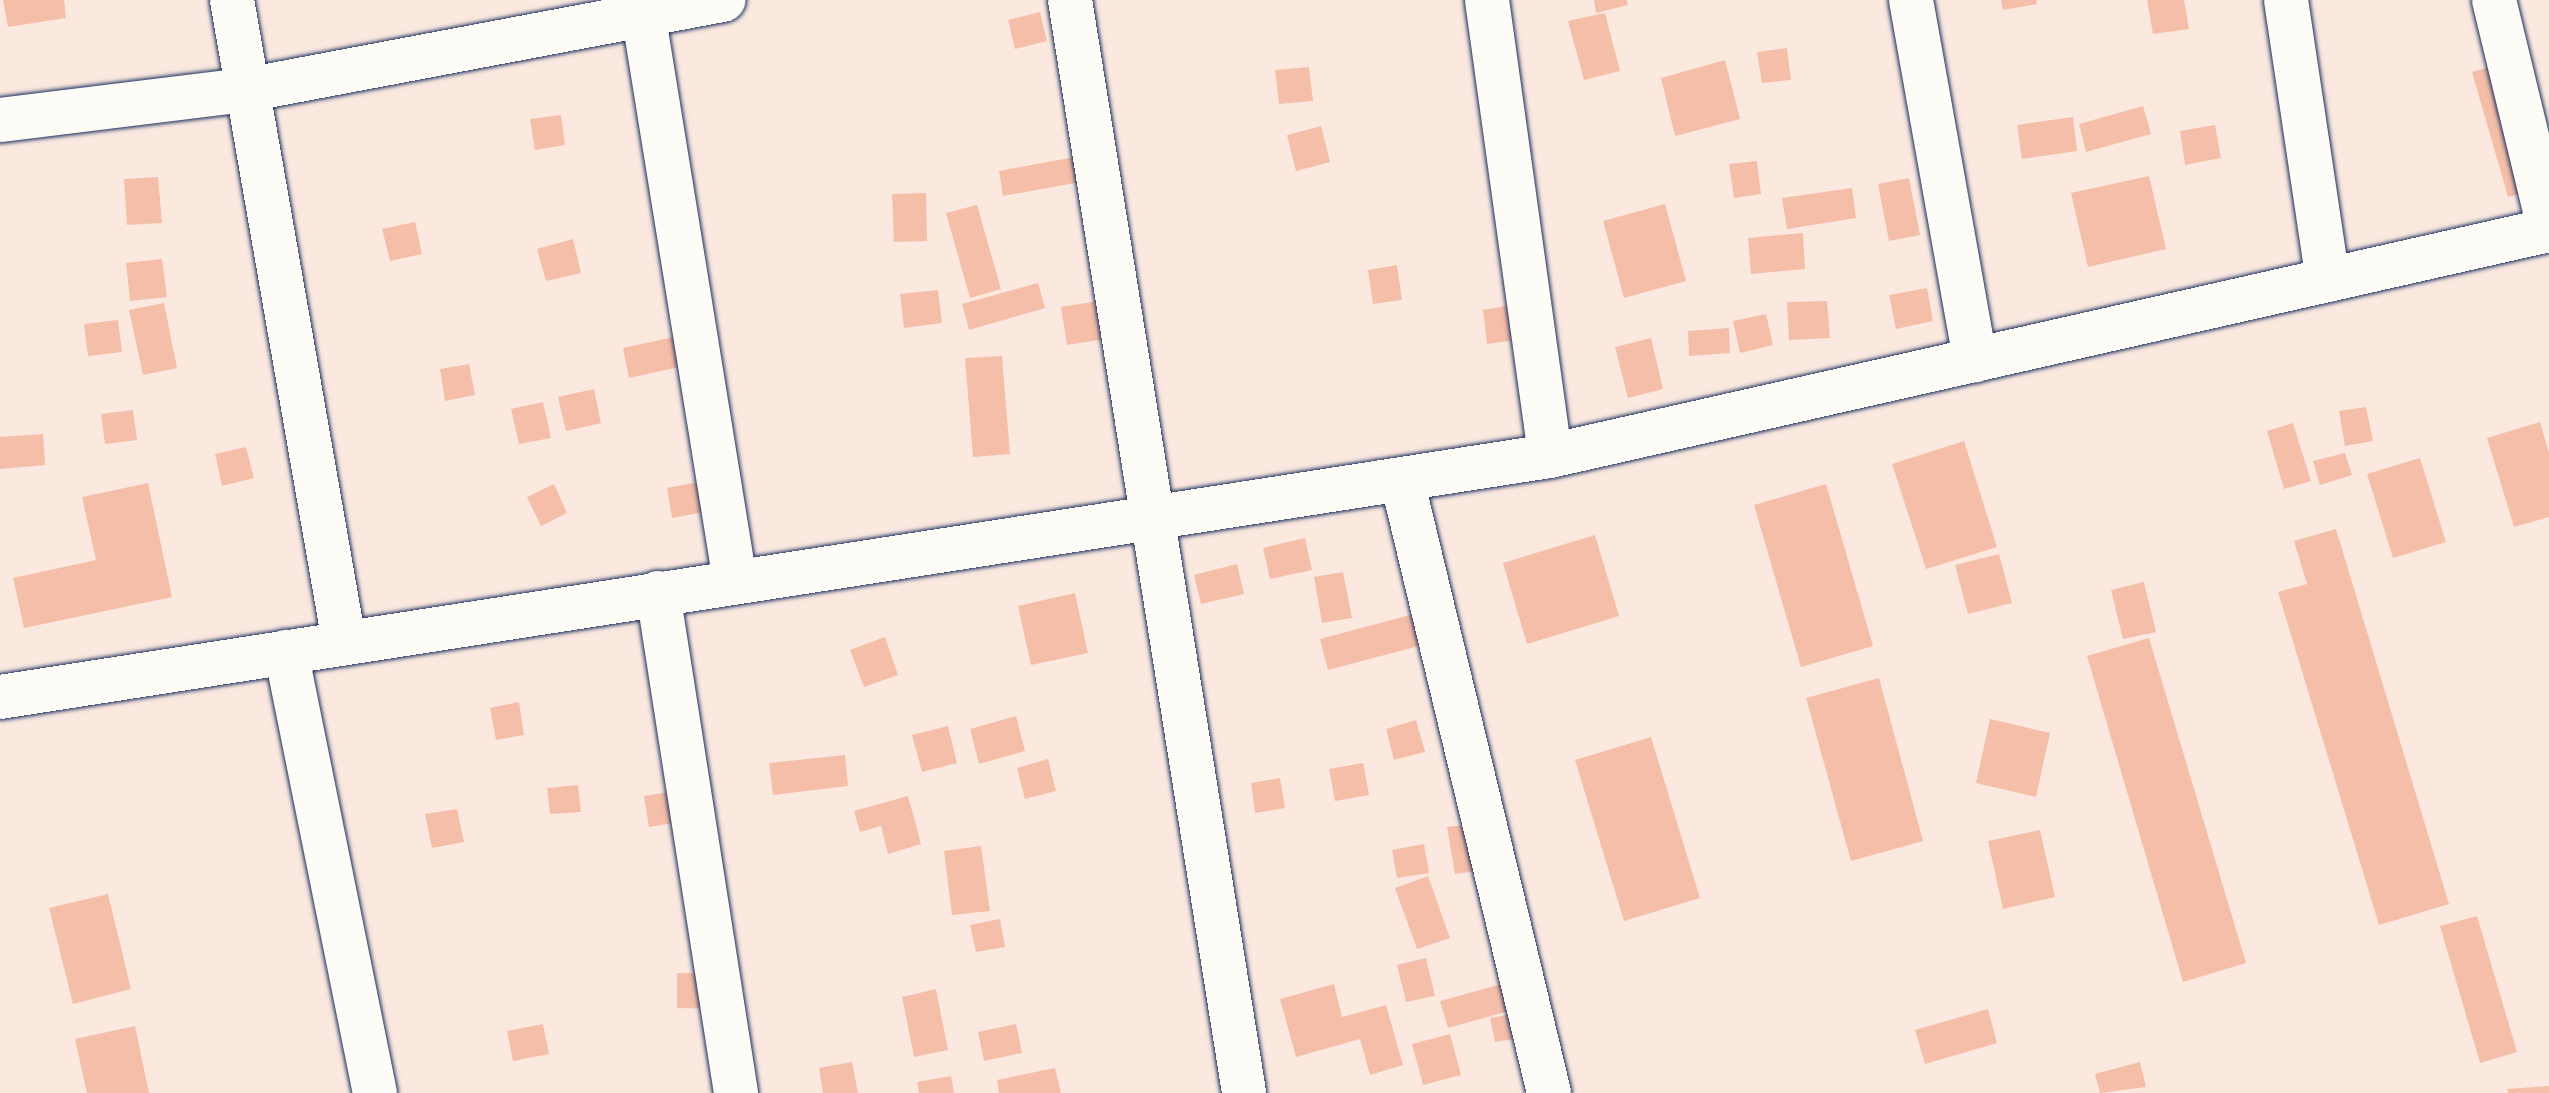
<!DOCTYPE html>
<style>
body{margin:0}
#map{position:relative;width:2549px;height:1093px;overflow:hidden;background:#fbe9e0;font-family:Sriracha,sans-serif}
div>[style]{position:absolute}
.building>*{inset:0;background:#f5bea9}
.roads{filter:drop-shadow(0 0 2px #1b2f5e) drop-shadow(0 0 2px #1b2f5e)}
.street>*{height:44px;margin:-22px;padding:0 22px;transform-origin:22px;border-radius:22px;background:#fdfcf7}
span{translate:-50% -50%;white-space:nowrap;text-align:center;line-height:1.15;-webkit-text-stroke:6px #fdfcf7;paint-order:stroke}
</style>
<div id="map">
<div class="building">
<div style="clip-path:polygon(3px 0,64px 0,66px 18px,8px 27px)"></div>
<div style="clip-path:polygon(1594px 0,1627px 0,1628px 5px,1596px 13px)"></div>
<div style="clip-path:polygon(2001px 0,2036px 0,2037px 4px,2003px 10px)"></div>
<div style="clip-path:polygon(2147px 0,2184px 0,2189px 29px,2153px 34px)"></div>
<div style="clip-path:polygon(1040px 12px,1047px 41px,1015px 49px,1008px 20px)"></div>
<div style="clip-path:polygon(1605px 13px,1620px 71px,1584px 80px,1568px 21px)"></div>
<div style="clip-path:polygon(1787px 48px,1791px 80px,1762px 83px,1757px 52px)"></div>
<div style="clip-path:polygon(1725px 60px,1740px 119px,1675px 136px,1661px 78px)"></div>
<div style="clip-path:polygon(2508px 62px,2545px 187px,2508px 197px,2472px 72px)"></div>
<div style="clip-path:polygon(1309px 67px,1313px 101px,1279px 104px,1275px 70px)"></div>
<div style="clip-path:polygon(2143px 106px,2151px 134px,2086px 152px,2079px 124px)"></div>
<div style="clip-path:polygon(561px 115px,565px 145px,535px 150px,530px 119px)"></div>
<div style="clip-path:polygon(2073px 117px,2077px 151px,2022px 159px,2017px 125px)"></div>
<div style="clip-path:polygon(2215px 125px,2221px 158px,2185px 165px,2180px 131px)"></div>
<div style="clip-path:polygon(1321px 126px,1330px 162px,1296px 171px,1287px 135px)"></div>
<div style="clip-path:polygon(1075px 157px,1080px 182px,1003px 196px,999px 171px)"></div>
<div style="clip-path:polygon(1757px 161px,1761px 194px,1734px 198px,1729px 164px)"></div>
<div style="clip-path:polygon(2149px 176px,2166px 249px,2088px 267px,2071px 193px)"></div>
<div style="clip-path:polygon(158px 177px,162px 223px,127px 225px,124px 179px)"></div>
<div style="clip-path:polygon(1909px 178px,1920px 235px,1889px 241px,1878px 184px)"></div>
<div style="clip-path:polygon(1852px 188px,1856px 218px,1787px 229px,1782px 198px)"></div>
<div style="clip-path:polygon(926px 193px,927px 241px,894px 242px,892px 194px)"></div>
<div style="clip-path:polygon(1665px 204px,1686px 281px,1624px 298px,1603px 221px)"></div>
<div style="clip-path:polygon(977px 205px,1001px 289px,970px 298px,946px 213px)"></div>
<div style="clip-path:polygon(415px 222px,422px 254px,390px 261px,382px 229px)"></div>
<div style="clip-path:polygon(1803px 233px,1805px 269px,1751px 274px,1748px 238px)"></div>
<div style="clip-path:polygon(573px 239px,581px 273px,546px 281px,537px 249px)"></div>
<div style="clip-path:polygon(162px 259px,167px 297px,130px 301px,126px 263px)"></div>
<div style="clip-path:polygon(1397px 265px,1402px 300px,1373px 304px,1368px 270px)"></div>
<div style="clip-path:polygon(1038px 283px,1045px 308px,969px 330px,962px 304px)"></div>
<div style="clip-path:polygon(1927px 288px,1933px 321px,1896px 329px,1889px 295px)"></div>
<div style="clip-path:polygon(938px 290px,942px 323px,904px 328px,900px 294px)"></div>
<div style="clip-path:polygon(1099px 301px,1105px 339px,1067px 345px,1061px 307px)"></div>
<div style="clip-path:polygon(1827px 301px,1830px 338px,1789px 340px,1787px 302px)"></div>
<div style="clip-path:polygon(164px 303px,177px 368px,143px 375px,129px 310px)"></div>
<div style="clip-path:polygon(1518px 304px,1523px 339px,1487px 344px,1483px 310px)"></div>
<div style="clip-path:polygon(1766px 314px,1773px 345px,1740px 353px,1733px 321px)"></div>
<div style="clip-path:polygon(118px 320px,122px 352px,88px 356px,84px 324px)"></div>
<div style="clip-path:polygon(1729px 328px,1730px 353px,1689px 356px,1688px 331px)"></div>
<div style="clip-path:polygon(692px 333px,698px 363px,629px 378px,623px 348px)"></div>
<div style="clip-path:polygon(1651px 338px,1663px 389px,1628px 398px,1615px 347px)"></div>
<div style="clip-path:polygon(1002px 356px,1010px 454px,973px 457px,965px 358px)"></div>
<div style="clip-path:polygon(469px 364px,475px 395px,445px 401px,440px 369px)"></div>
<div style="clip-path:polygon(594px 389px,601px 423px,566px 431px,558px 397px)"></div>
<div style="clip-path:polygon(543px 402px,551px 438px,519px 444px,511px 409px)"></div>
<div style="clip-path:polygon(2366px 407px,2373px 441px,2345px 446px,2339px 411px)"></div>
<div style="clip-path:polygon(133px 410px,137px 440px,105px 444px,101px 414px)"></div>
<div style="clip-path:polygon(2540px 422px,2549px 453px,2549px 517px,2514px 527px,2487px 438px)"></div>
<div style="clip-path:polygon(2293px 423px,2311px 481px,2284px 489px,2267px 431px)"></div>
<div style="clip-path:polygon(43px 434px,45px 465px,0 469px,0 437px)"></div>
<div style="clip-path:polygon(1964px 441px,1997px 547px,1926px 569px,1892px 464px)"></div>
<div style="clip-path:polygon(246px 447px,254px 478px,222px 486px,215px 454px)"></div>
<div style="clip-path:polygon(2345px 453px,2352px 475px,2320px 485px,2313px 461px)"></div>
<div style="clip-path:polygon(2420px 458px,2446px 542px,2393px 558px,2367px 474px)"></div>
<div style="clip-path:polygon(704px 481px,710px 511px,672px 518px,667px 488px)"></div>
<div style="clip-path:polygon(148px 483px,172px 597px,24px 628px,13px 578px,96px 560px,82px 497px)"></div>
<div style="clip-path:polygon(554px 484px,567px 513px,541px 526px,527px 497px)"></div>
<div style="clip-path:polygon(1826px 484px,1873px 646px,1801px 667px,1754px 505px)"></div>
<div style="clip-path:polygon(2336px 529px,2449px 904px,2379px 925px,2278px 592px,2307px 584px,2294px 541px)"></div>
<div style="clip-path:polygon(1595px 535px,1619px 616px,1527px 644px,1503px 563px)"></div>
<div style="clip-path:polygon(1305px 538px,1312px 570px,1270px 579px,1263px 548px)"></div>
<div style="clip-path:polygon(1999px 554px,2012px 603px,1968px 614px,1955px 565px)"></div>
<div style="clip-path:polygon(1237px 564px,1244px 594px,1201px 604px,1194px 575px)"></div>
<div style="clip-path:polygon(1343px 572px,1352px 618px,1322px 623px,1314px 577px)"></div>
<div style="clip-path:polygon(2144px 582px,2156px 632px,2123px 639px,2111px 590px)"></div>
<div style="clip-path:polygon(1075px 593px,1088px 653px,1031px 665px,1018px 606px)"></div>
<div style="clip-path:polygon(1425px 611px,1434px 642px,1328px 670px,1320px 639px)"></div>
<div style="clip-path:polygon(885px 637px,898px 675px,864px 687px,850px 650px)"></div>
<div style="clip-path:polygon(2149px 638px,2246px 963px,2183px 982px,2087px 656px)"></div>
<div style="clip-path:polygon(1879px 678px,1923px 841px,1851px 861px,1806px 698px)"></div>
<div style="clip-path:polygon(519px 702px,524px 735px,496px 740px,490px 708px)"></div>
<div style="clip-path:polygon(1016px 716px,1025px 751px,979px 764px,970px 729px)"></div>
<div style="clip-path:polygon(1990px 719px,2050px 733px,2036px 797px,1976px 783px)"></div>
<div style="clip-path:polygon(1416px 720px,1425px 752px,1394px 760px,1386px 729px)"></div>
<div style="clip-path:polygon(948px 726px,957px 763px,922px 772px,912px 735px)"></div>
<div style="clip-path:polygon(1651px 737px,1700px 898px,1624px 921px,1575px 760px)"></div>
<div style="clip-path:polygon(845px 755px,848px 786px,773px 795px,769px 763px)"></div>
<div style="clip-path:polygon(1048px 759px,1056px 791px,1025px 799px,1017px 768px)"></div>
<div style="clip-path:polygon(1363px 763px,1369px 795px,1335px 801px,1329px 769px)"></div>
<div style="clip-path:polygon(1280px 778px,1285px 808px,1255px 813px,1251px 783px)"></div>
<div style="clip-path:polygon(578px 785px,581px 812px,550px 814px,547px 788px)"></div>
<div style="clip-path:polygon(682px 790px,687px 821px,649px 827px,644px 796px)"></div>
<div style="clip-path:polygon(908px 796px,921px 844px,888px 854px,881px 826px,860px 832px,854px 811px)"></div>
<div style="clip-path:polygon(457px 809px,464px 842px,432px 848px,425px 814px)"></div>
<div style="clip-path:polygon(1485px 823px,1492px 869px,1455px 874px,1447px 827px)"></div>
<div style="clip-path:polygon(2040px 830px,2055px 897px,2003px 909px,1988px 841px)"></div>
<div style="clip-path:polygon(1424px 844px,1429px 873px,1397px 878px,1392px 850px)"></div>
<div style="clip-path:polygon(981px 846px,990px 911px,952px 915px,944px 851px)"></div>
<div style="clip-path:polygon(1428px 876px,1450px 938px,1417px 949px,1395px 888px)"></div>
<div style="clip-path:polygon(108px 894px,131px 989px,73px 1004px,49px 908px)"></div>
<div style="clip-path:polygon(2477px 916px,2517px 1052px,2480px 1063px,2440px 926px)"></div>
<div style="clip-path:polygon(1000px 919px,1005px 947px,976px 952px,970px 925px)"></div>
<div style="clip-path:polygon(1426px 958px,1435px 996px,1406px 1002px,1397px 965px)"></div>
<div style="clip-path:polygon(677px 973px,722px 974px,722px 1009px,677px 1008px)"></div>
<div style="clip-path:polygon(1509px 982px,1516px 1009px,1448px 1028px,1440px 1001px)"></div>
<div style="clip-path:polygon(1334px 984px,1342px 1017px,1386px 1005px,1403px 1065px,1370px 1075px,1360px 1039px,1296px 1057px,1280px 999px)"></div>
<div style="clip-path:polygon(936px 989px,948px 1050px,914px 1057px,902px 997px)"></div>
<div style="clip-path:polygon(1988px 1009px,1997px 1043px,1925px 1064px,1915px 1030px)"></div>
<div style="clip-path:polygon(1521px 1013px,1526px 1037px,1495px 1042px,1490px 1018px)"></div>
<div style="clip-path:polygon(543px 1024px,549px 1054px,513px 1061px,507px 1031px)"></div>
<div style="clip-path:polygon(1016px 1024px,1022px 1053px,984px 1061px,978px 1032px)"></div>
<div style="clip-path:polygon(135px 1026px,149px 1093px,87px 1093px,75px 1039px)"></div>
<div style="clip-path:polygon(1450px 1034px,1461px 1075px,1423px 1085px,1412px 1044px)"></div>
<div style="clip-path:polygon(852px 1062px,858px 1093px,823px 1093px,819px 1068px)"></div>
<div style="clip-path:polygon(2140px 1062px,2146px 1087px,2100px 1093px,2095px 1074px)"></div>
<div style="clip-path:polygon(1055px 1068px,1061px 1093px,999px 1093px,997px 1080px)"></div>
<div style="clip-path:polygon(951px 1076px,954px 1093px,919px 1093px,917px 1082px)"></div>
<div style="clip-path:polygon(2549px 1086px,2549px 1093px,2508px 1093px,2507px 1089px)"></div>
</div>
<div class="roads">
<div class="street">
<div style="left:232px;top:0;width:652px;rotate:80.1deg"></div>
<div style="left:641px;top:0;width:589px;rotate:80.81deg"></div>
<div style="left:1070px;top:0;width:1107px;rotate:80.95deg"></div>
<div style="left:1487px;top:0;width:460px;rotate:82.1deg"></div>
<div style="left:1911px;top:0;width:366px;rotate:79.9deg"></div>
<div style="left:2286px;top:0;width:283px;rotate:81.5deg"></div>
<div style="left:2494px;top:0;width:234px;rotate:76.4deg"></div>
<div style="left:0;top:120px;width:248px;rotate:-7deg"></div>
<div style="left:246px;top:90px;width:486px;rotate:-10.7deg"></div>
<div style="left:1402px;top:480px;width:630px;rotate:76.51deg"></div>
<div style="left:658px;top:593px;width:506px;rotate:81.13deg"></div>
<div style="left:286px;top:652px;width:450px;rotate:78.6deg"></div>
<div style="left:0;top:697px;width:1569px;rotate:-8.84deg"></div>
<div style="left:1550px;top:456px;width:1024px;rotate:-12.75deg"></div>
</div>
</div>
</div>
